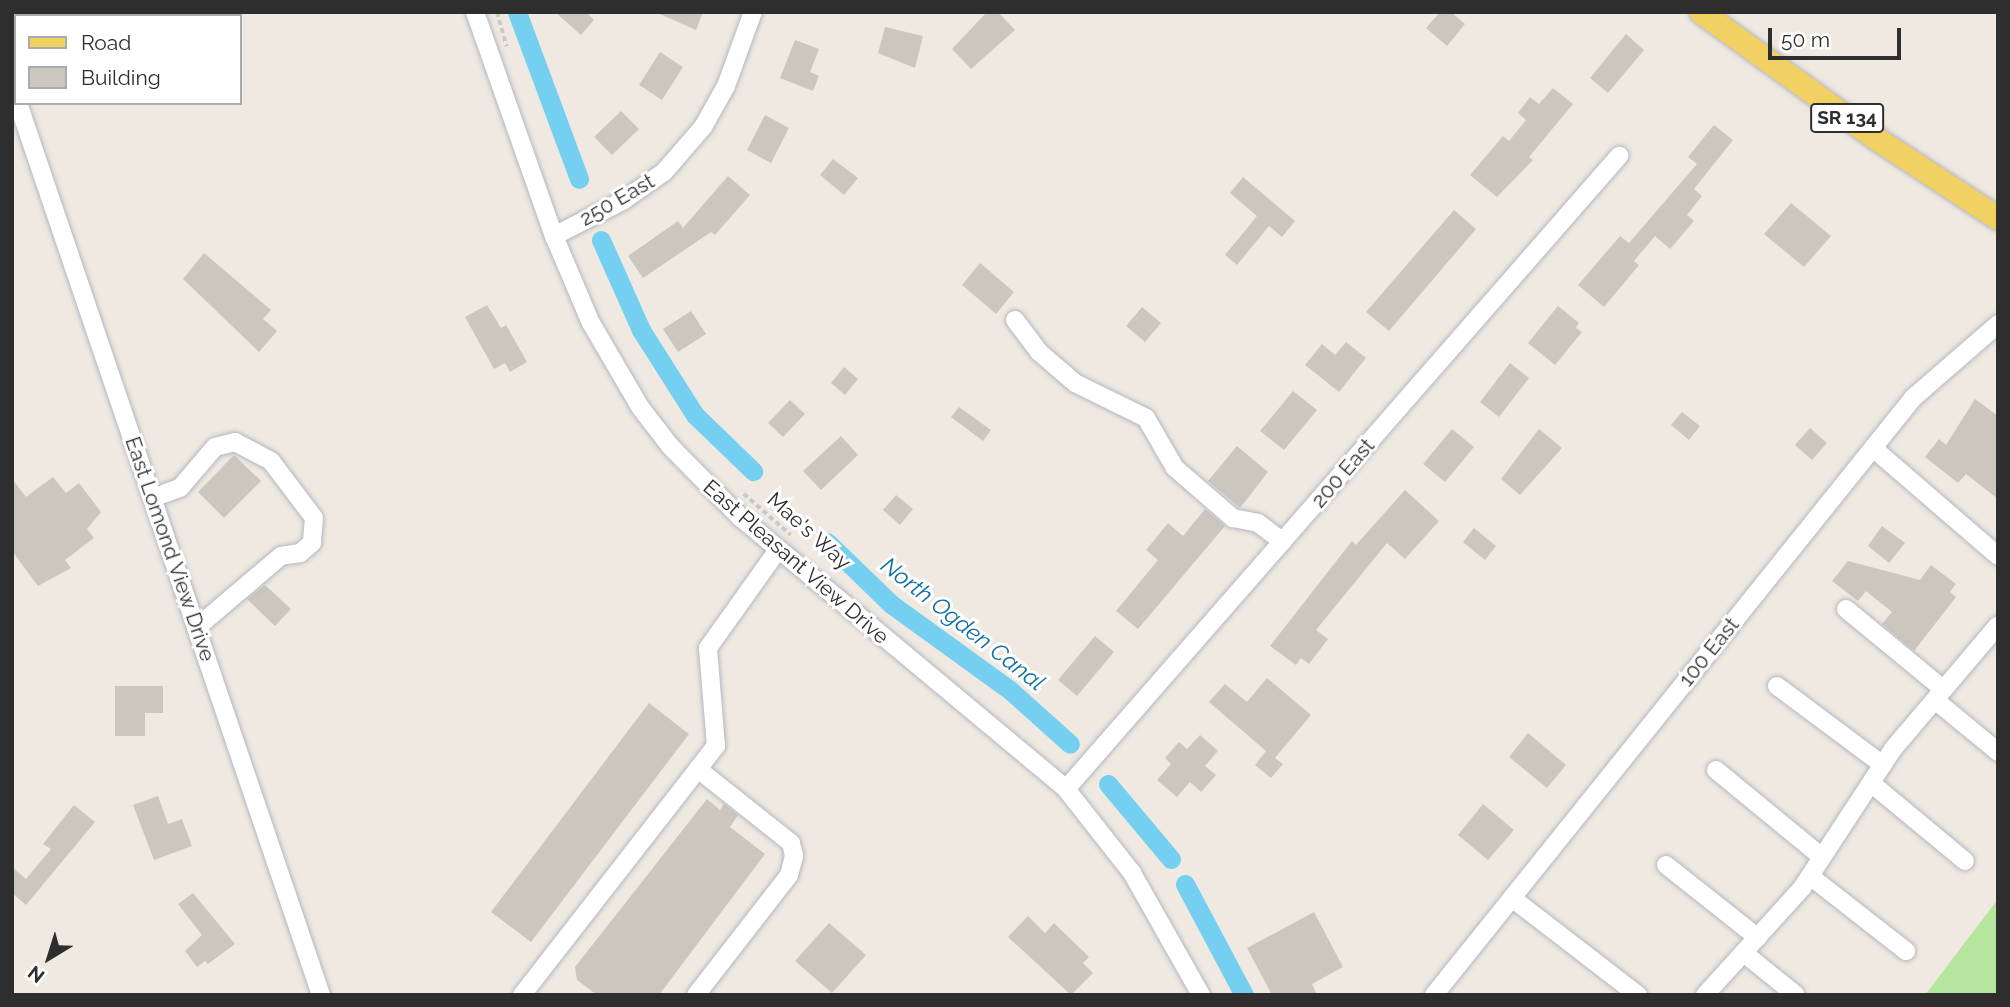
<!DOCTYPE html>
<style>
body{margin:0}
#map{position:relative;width:2010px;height:1007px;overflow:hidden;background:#efe9e1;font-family:Raleway,sans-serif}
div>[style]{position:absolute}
.green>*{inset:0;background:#b6e59e}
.canal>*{height:19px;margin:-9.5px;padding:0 9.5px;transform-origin:9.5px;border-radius:9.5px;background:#75cff0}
.building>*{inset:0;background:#cbc7bf}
.path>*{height:3.5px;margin-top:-1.75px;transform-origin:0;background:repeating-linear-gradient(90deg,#c9c9c9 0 5px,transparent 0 8.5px)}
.roads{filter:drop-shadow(0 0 2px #b4b7c1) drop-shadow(0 0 2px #b4b7c1)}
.minor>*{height:18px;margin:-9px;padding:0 9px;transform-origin:9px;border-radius:9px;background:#fff}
.major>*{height:23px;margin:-11.5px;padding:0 11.5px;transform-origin:11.5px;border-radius:11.5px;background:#f2d163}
span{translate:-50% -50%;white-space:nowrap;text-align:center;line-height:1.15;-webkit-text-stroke:6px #fff;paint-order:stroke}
.shield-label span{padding:2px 5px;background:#fff;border:2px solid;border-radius:5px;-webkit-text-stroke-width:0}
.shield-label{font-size:19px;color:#2e2e2e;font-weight:700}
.street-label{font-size:21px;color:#2e2e2e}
.water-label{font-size:23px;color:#0d6fa3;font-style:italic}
.frame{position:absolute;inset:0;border:14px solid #2e2e2e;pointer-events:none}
.legend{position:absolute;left:14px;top:14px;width:228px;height:91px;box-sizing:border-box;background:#fff;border:2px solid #ababab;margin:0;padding:9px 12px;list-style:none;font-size:21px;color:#2e2e2e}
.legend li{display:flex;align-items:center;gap:14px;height:35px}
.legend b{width:35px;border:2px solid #ababab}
.north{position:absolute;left:14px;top:923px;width:70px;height:70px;-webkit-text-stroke:5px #fff;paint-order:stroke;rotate:218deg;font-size:19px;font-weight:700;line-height:28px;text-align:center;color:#2e2e2e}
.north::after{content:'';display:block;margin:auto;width:24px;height:32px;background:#2e2e2e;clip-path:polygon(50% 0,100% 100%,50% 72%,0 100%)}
.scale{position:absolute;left:1768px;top:28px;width:133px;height:32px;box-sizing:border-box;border:4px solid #2e2e2e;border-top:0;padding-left:9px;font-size:21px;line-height:24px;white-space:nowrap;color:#2e2e2e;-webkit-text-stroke:5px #fff;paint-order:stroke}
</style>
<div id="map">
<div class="green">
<div style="clip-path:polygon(1998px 899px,1998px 995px,1925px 995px)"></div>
</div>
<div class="canal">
<div style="left:517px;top:12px;width:178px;rotate:69.6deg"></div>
<div style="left:601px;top:240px;width:98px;rotate:66deg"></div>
<div style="left:641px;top:330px;width:101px;rotate:57.6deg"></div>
<div style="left:695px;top:415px;width:81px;rotate:44deg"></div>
<div style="left:827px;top:542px;width:89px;rotate:44.1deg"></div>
<div style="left:891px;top:604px;width:148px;rotate:35.9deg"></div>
<div style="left:1011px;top:691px;width:79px;rotate:41.9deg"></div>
<div style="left:1108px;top:784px;width:98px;rotate:50deg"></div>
<div style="left:1185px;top:884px;width:126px;rotate:62deg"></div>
</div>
<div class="building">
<div style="clip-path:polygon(555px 12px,586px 12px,594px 20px,581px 35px)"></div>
<div style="clip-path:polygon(655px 12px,703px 12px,696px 30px)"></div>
<div style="clip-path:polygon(987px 12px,998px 12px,1015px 30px,971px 69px,952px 49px)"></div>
<div style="clip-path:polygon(1440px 12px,1451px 12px,1465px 24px,1447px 46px,1426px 28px)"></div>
<div style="clip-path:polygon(885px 27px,923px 36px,915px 68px,878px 53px)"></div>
<div style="clip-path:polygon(1626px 34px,1644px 50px,1608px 93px,1590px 78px)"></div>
<div style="clip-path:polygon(795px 40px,819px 49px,810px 72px,819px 76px,813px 91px,780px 78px)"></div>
<div style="clip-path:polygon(660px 52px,683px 67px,662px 100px,639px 85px)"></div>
<div style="clip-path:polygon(1553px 88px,1573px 104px,1529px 157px,1533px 160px,1497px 197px,1470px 175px,1503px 136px,1509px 141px,1526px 120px,1518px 113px,1530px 97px,1539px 104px)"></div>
<div style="clip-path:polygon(621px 111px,639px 129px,612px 155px,594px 137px)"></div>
<div style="clip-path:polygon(765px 115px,789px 128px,771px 163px,747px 150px)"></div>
<div style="clip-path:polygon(1714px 125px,1733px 140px,1694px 189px,1702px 196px,1687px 215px,1694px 221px,1670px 249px,1655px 236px,1634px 261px,1639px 265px,1604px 307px,1578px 285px,1620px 236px,1629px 243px,1697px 164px,1688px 157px)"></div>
<div style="clip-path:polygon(833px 159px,858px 178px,844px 195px,820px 175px)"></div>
<div style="clip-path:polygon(728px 176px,750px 195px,715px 235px,711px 232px,643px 278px,628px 256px,678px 221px,683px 228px)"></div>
<div style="clip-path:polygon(1243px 177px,1295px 221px,1282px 237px,1269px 226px,1237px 265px,1225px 255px,1257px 216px,1230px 193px)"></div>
<div style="clip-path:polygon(1791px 203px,1831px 236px,1804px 267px,1764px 234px)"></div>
<div style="clip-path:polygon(1454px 210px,1476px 229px,1389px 331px,1366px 312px)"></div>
<div style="clip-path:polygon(204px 253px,271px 310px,263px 319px,277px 331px,259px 352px,183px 279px)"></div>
<div style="clip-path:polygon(980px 263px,1014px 292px,996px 314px,962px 285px)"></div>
<div style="clip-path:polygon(487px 305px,501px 328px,506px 325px,527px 362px,510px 372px,505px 363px,494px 369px,465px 317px)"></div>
<div style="clip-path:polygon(1558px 306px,1579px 323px,1576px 328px,1582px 332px,1555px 365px,1528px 343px)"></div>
<div style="clip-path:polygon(1142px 307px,1161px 323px,1145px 342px,1126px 326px)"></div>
<div style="clip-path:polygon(691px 311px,706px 334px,678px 352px,663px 329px)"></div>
<div style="clip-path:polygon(1346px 342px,1366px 358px,1339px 392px,1305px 365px,1322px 344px,1335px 355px)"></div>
<div style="clip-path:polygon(1510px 363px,1529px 378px,1499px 417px,1480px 402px)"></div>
<div style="clip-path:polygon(844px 367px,858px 379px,845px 395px,831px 383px)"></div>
<div style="clip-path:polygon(1293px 391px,1317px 410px,1284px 450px,1260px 431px)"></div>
<div style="clip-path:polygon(1975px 399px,1998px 416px,1998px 499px,1966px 474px,1958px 483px,1925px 457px,1939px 439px,1946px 445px)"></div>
<div style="clip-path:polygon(790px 400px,805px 414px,783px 437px,768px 423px)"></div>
<div style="clip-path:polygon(959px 407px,991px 430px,983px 441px,951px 417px)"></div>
<div style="clip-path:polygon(1682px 412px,1700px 426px,1689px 440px,1671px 425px)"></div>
<div style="clip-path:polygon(1810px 428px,1827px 443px,1812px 460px,1795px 445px)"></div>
<div style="clip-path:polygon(1452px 429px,1474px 447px,1445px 482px,1423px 464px)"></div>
<div style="clip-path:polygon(1539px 429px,1562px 448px,1520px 495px,1501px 479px)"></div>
<div style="clip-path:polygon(841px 436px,858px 455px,821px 490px,803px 471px)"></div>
<div style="clip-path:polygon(1237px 446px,1268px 472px,1240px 508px,1208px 481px)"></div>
<div style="clip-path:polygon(234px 455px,261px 481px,224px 518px,198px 492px)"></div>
<div style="clip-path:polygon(53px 477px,66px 493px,79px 483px,101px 512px,87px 529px,94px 538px,65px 560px,71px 568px,38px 586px,12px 551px,12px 479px,26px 497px)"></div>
<div style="clip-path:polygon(1405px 490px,1439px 521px,1405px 559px,1387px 543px,1316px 630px,1328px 639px,1309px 664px,1301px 658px,1296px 665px,1270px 646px,1352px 541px,1356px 545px)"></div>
<div style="clip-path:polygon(896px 495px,913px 509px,900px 525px,883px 510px)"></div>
<div style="clip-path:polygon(1205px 509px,1225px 526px,1138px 629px,1116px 611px,1158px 560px,1146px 550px,1168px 523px,1183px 536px)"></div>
<div style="clip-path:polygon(1882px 526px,1905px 543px,1889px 563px,1868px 546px)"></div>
<div style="clip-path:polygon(1474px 528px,1496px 546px,1485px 560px,1463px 542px)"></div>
<div style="clip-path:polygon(1848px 561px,1920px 580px,1931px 565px,1956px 584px,1950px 592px,1956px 597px,1914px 651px,1882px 624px,1892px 612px,1866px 591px,1858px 601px,1832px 581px)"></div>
<div style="clip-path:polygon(265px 585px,291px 609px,275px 626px,247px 599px)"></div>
<div style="clip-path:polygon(1095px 636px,1114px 652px,1077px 696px,1058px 680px)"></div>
<div style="clip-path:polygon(1267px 678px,1311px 715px,1275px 758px,1283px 764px,1271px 778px,1255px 765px,1266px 751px,1209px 702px,1225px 684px,1247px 702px)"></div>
<div style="clip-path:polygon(115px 686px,163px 686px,163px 713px,145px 713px,145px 736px,115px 736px)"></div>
<div style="clip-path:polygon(649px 703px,689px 734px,531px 942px,491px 912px)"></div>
<div style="clip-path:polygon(1528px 733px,1566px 765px,1547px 788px,1509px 757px)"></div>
<div style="clip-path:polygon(1200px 735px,1218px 751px,1205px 766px,1216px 775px,1201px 792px,1190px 782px,1177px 797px,1157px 780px,1171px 764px,1165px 758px,1179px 742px,1187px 749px)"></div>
<div style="clip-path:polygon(158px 796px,168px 824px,182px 819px,192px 846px,154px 860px,133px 805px)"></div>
<div style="clip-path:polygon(707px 799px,720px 810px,724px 804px,738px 815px,730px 827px,765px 854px,659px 995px,597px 995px,577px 980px,575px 967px)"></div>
<div style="clip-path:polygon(1483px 804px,1514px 830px,1488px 860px,1458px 835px)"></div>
<div style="clip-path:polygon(74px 805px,95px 822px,26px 905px,12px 893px,12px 867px,26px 879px,51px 849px,43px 844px)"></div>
<div style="clip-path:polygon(193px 893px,235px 944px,208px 964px,205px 961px,197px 967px,185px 951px,202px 935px,178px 904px)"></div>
<div style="clip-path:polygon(1314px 912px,1343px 967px,1312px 984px,1317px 995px,1272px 995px,1247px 948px)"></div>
<div style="clip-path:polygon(1028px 916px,1045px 933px,1054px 923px,1089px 957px,1083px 963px,1093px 973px,1071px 995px,1008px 937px)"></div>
<div style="clip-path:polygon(829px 923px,866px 955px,832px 993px,795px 961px)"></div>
</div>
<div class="path">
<div style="left:497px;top:12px;width:36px;rotate:74deg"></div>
<div style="left:744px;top:494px;width:62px;rotate:41.1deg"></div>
</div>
<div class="roads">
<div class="minor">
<div style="left:475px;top:12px;width:238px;rotate:70.6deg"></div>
<div style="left:554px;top:236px;width:95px;rotate:67deg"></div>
<div style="left:591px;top:323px;width:97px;rotate:59.7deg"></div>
<div style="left:640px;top:407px;width:49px;rotate:52.4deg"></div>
<div style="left:670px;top:446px;width:100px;rotate:45.4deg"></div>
<div style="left:740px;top:517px;width:425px;rotate:39.8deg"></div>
<div style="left:1066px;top:789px;width:107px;rotate:51.8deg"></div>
<div style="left:1132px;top:873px;width:140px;rotate:60.5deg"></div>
<div style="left:12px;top:85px;width:12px;rotate:70deg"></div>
<div style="left:18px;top:103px;width:942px;rotate:71.24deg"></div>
<div style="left:554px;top:236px;width:79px;rotate:-27.2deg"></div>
<div style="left:624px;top:200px;width:49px;rotate:-35deg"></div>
<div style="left:664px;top:172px;width:60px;rotate:-49.1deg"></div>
<div style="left:703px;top:127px;width:47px;rotate:-60.7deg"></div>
<div style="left:726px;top:86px;width:79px;rotate:-70deg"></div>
<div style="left:1015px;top:320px;width:40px;rotate:53deg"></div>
<div style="left:1039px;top:352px;width:48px;rotate:40.7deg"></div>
<div style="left:1075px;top:383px;width:79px;rotate:26.2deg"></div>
<div style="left:1146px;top:418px;width:58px;rotate:59.9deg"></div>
<div style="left:1175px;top:468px;width:77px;rotate:40.8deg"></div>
<div style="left:1233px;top:518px;width:25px;rotate:11deg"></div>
<div style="left:1258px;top:523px;width:31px;rotate:37deg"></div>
<div style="left:1873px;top:448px;width:165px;rotate:40.8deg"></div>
<div style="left:152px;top:498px;width:30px;rotate:-20deg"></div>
<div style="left:180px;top:488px;width:54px;rotate:-49.5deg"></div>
<div style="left:215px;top:447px;width:21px;rotate:-14deg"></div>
<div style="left:235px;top:442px;width:41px;rotate:27.8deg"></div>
<div style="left:271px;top:461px;width:71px;rotate:53deg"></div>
<div style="left:314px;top:518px;width:25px;rotate:95deg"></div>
<div style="left:312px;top:543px;width:16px;rotate:140deg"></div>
<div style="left:300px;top:553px;width:19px;rotate:171deg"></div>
<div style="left:281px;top:556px;width:111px;rotate:139.7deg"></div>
<div style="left:1846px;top:609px;width:126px;rotate:39.5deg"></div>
<div style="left:1777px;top:686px;width:132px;rotate:36.7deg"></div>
<div style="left:1935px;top:700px;width:82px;rotate:39.5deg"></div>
<div style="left:1716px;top:770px;width:137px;rotate:39.4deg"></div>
<div style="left:1871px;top:783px;width:122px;rotate:39.7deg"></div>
<div style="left:1066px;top:789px;width:841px;rotate:-48.86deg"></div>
<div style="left:1666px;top:865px;width:117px;rotate:38.4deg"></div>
<div style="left:1810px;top:876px;width:122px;rotate:38deg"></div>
<div style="left:1512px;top:898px;width:159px;rotate:37.6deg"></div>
<div style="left:1745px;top:954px;width:65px;rotate:38.8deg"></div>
<div style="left:522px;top:995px;width:316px;rotate:-52.1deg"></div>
<div style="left:716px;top:746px;width:98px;rotate:-94.7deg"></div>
<div style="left:708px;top:648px;width:120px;rotate:-54.5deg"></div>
<div style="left:696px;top:995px;width:152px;rotate:-52.2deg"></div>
<div style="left:789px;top:875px;width:20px;rotate:-75deg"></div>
<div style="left:794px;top:856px;width:13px;rotate:-103deg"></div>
<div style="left:791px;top:843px;width:119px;rotate:-141.5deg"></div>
<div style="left:1434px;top:995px;width:765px;rotate:-51.26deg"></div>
<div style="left:1913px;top:398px;width:113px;rotate:-41deg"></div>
<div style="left:1705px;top:995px;width:144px;rotate:-47.8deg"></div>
<div style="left:1802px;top:888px;width:166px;rotate:-56.8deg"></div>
<div style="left:1893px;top:749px;width:162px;rotate:-49.7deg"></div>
</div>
<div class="major">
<div style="left:1701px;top:12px;width:213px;rotate:35.8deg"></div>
<div style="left:1874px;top:137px;width:148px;rotate:33.2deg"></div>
</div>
</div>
<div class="shield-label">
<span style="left:1847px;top:118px">SR 134</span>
</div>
<div class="street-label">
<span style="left:617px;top:200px;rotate:-30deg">250 East</span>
<span style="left:1343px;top:473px;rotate:-49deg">200 East</span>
<span style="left:809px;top:531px;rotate:42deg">Mae's Way</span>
<span style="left:170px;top:549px;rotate:71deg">East Lomond View Drive</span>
<span style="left:796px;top:562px;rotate:41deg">East Pleasant View Drive</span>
<span style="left:1709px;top:652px;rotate:-51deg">100 East</span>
</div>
<div class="water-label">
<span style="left:963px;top:624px;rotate:38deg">North Ogden Canal</span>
</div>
<div class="frame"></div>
<ul class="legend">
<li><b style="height:9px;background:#f2d163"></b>Road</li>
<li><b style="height:19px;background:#cbc7bf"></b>Building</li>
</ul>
<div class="north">N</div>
<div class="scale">50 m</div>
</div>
